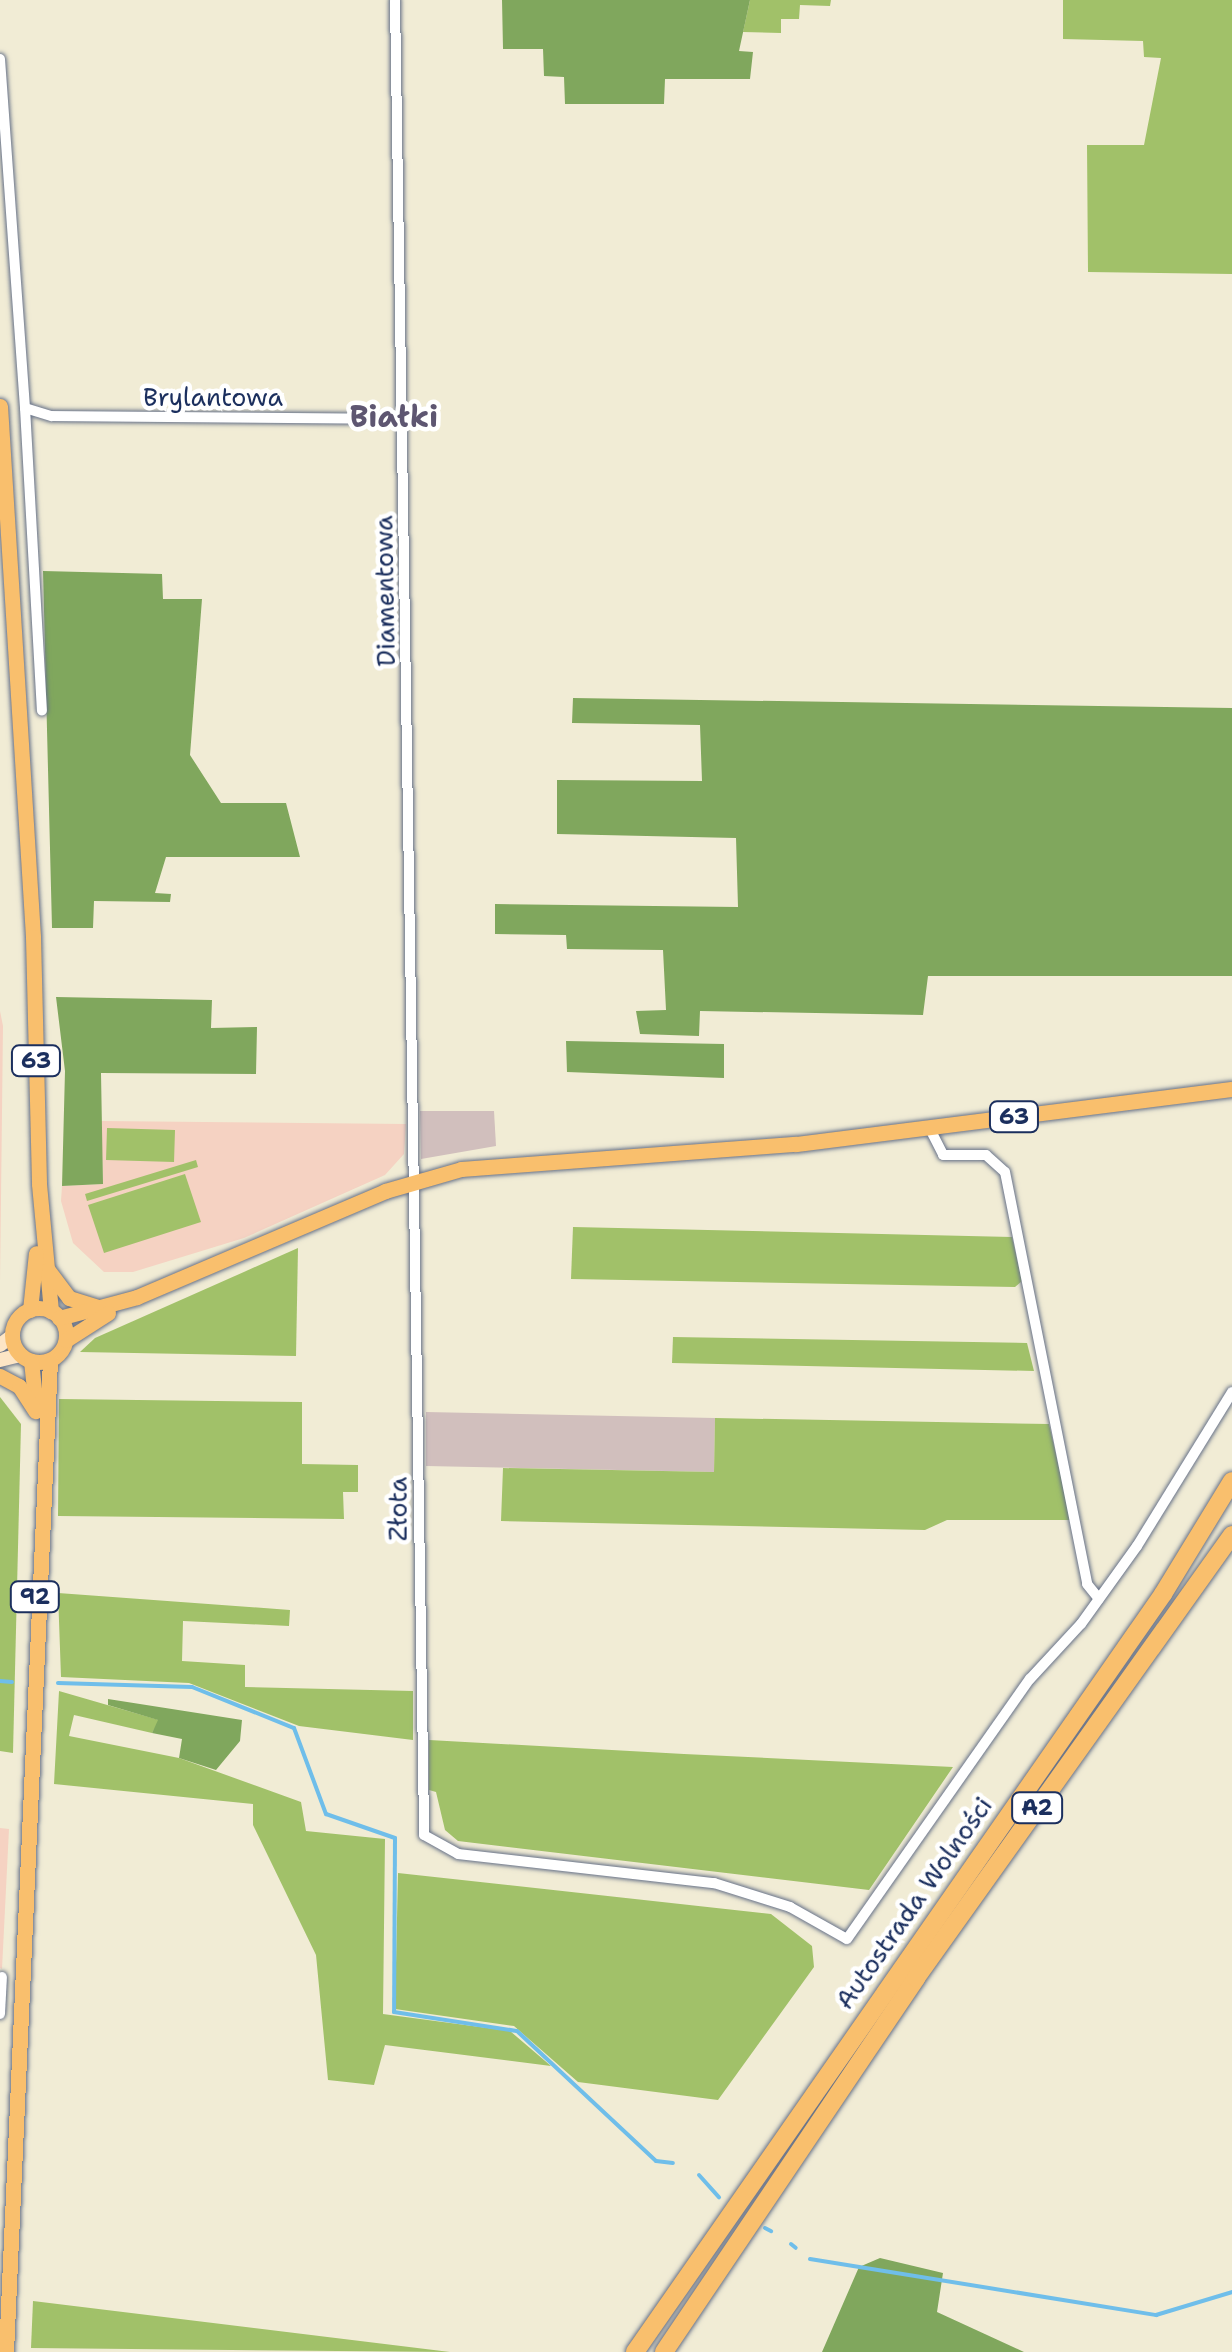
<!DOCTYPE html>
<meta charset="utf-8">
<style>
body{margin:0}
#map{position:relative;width:1232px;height:2352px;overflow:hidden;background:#f1ecd5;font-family:"Shantell Sans",sans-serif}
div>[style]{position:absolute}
.built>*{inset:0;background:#f5d2c2}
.industrial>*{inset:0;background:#d1bfbd}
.green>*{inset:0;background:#a1c169}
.forest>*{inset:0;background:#80a75d}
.stream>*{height:4px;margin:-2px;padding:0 2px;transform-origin:2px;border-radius:2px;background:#6fbeea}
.roads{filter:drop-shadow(0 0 2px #667188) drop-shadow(0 0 2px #667188)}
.minor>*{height:10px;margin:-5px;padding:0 5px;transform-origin:5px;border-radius:5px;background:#fff}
.secondary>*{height:14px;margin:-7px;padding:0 7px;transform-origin:7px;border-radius:7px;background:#fde5c5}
.primary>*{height:15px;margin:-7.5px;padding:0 7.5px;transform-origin:7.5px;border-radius:7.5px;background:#f9bf6d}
.primary>.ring{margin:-7.5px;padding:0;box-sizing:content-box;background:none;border:15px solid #f9bf6d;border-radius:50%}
.motorway>*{height:18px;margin:-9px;padding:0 9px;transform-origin:9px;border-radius:9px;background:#f9bf6d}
span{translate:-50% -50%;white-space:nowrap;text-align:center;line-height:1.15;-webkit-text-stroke:9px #fff;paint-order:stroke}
.shield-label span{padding:2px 8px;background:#fff;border:2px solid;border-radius:8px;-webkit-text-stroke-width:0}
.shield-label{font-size:22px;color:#1b2f5e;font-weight:700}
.street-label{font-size:25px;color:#1b2f5e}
.quarter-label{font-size:30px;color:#5e5671;font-weight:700}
</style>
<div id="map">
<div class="built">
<div style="clip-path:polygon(0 1011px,3px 1026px,0 1283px)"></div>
<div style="clip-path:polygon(101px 1121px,406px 1124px,404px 1154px,385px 1175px,244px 1238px,133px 1272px,104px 1272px,73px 1243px,61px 1201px,62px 1186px,103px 1184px)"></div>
<div style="clip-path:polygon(0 1828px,9px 1829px,2px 1969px,0 1968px)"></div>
</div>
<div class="industrial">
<div style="clip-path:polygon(420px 1111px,494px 1111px,496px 1146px,421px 1159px)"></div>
<div style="clip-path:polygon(426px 1412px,715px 1418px,714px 1472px,426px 1466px)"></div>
</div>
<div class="green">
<div style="clip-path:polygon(750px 0,831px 0,830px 6px,800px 5px,799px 19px,781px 19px,781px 33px,743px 32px)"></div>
<div style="clip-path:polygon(1063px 0,1232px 0,1232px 274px,1088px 272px,1087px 145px,1144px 145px,1161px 58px,1144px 57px,1143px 41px,1063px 39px)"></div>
<div style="clip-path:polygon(107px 1128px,175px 1130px,174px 1162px,106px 1160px)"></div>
<div style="clip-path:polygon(196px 1160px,198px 1167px,87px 1201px,85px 1194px)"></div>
<div style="clip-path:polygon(185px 1174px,201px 1222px,104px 1253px,88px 1205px)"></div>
<div style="clip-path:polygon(573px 1227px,1012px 1237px,1022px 1281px,1015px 1287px,571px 1279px)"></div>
<div style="clip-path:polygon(298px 1248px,296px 1356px,80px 1352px,95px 1338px)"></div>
<div style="clip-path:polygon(673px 1337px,1027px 1343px,1034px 1371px,672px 1363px)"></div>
<div style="clip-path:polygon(0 1397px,21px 1424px,13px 1753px,0 1751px)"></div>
<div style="clip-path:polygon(59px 1399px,302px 1402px,302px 1464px,358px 1465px,358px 1492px,343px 1492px,344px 1519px,58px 1516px)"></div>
<div style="clip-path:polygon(715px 1418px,1049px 1424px,1071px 1520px,947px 1520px,925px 1530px,501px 1521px,503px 1468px,714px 1472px)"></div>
<div style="clip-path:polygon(58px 1593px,290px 1610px,289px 1626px,183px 1621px,182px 1661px,245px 1665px,245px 1687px,413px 1691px,413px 1740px,299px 1726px,189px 1683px,61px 1677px)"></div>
<div style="clip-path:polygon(59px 1691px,159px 1720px,152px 1733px,74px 1715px,69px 1736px,179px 1758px,301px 1802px,306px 1831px,385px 1839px,383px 2014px,510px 2031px,551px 2066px,385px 2045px,374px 2085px,328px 2080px,316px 1955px,253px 1825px,253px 1804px,54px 1784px)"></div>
<div style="clip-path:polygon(429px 1740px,684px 1754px,953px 1767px,869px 1890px,458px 1841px,445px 1830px,436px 1792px,429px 1790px)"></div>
<div style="clip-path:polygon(398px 1873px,771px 1914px,812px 1946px,814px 1967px,718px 2100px,578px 2082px,514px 2026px,395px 2009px)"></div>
<div style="clip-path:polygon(33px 2301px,450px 2352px,31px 2348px)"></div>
</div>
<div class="forest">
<div style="clip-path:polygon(502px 0,750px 0,739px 51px,753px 52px,750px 79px,665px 79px,664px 104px,565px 104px,564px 77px,544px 76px,543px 49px,503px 49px)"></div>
<div style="clip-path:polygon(43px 571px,162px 574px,163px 599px,202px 599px,190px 755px,221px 803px,286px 803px,300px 857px,166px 857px,155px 893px,171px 894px,170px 902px,94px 901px,93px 928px,52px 928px)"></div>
<div style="clip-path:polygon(573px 698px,1232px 708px,1232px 976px,928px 976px,923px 1015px,700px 1011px,699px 1036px,640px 1034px,636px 1011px,666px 1010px,663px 950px,567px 949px,566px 935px,495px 934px,495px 904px,738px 907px,736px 838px,557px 834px,557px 780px,702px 781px,700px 725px,572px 723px)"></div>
<div style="clip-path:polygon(56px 997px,212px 1000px,211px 1028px,257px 1027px,256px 1074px,101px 1073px,103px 1184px,62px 1186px,65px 1071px)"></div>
<div style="clip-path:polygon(566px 1041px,724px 1044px,724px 1078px,567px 1072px)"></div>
<div style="clip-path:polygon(108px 1699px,242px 1720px,240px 1741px,216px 1770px,179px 1758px,182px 1739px,152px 1733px,158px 1720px,108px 1705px)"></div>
<div style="clip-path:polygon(880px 2258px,943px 2273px,937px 2312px,1024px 2352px,822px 2352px,859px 2267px)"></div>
</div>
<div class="stream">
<div style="left:0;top:1681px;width:12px;rotate:5deg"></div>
<div style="left:58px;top:1683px;width:134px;rotate:1.7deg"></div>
<div style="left:192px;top:1687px;width:110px;rotate:21.9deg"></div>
<div style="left:294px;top:1728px;width:92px;rotate:69.6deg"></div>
<div style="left:326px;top:1814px;width:73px;rotate:19.2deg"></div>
<div style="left:395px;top:1838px;width:174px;rotate:90.3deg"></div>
<div style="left:394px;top:2012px;width:124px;rotate:8.8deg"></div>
<div style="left:517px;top:2031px;width:190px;rotate:43.1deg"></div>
<div style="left:656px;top:2161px;width:17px;rotate:7deg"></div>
<div style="left:699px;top:2175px;width:30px;rotate:48deg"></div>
<div style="left:765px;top:2228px;width:7px;rotate:27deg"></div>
<div style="left:791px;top:2244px;width:6px;rotate:39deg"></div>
<div style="left:810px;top:2259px;width:351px;rotate:9.2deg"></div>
<div style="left:1156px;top:2315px;width:79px;rotate:-16.8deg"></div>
</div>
<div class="roads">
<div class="minor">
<div style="left:395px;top:0;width:1835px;rotate:89.09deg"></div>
<div style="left:424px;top:1835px;width:39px;rotate:29deg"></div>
<div style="left:458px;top:1854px;width:258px;rotate:6.5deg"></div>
<div style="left:714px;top:1883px;width:80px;rotate:17.5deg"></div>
<div style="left:790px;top:1907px;width:65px;rotate:29.3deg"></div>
<div style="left:847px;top:1939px;width:318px;rotate:-54.9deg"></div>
<div style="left:1030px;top:1679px;width:75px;rotate:-47.2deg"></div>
<div style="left:1081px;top:1624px;width:96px;rotate:-54.3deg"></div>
<div style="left:1137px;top:1546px;width:181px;rotate:-58.3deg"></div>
<div style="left:0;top:59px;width:350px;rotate:85.9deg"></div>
<div style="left:25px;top:408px;width:28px;rotate:17deg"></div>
<div style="left:52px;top:416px;width:351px;rotate:0.5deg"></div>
<div style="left:25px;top:408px;width:303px;rotate:86.8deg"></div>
<div style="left:930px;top:1129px;width:29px;rotate:63deg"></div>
<div style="left:943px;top:1155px;width:43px"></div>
<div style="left:986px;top:1155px;width:25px;rotate:42deg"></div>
<div style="left:1005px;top:1172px;width:420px;rotate:78.7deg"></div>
<div style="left:1087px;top:1584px;width:19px;rotate:51deg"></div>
<div style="left:0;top:2014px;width:37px;rotate:-87deg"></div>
</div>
<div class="secondary">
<div style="left:0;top:1345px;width:15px;rotate:-37deg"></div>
<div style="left:0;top:1360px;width:21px;rotate:-14deg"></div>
</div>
<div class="primary">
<div style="left:0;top:406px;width:532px;rotate:86.44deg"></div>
<div style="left:33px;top:937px;width:247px;rotate:88.6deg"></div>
<div style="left:39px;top:1184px;width:128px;rotate:84.6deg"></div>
<div style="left:48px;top:1270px;width:35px;rotate:53deg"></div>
<div style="left:69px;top:1298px;width:31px;rotate:17deg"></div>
<div class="ring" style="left:12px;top:1308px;width:39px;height:39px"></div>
<div style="left:30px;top:1310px;width:57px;rotate:-84deg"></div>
<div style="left:59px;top:1318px;width:81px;rotate:-15.1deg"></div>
<div style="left:137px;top:1297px;width:270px;rotate:-23.1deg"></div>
<div style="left:385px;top:1191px;width:79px;rotate:-16.1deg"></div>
<div style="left:461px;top:1169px;width:336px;rotate:-4.3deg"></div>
<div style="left:796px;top:1144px;width:439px;rotate:-7.2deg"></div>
<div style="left:66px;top:1340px;width:50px;rotate:-32.7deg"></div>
<div style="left:31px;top:1361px;width:46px;rotate:83.8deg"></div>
<div style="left:0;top:1376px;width:21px;rotate:28deg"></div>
<div style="left:19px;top:1386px;width:30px;rotate:57deg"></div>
<div style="left:6px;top:2352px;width:993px;rotate:-87.46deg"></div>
</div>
<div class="motorway">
<div style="left:635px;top:2352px;width:924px;rotate:-55.14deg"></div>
<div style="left:1163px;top:1594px;width:132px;rotate:-58.6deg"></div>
<div style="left:664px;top:2352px;width:451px;rotate:-56deg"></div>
<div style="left:916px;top:1978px;width:544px;rotate:-54.5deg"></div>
</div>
</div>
<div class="shield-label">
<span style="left:36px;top:1061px">63</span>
<span style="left:1014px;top:1117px">63</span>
<span style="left:35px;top:1597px">92</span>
<span style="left:1037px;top:1808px">A2</span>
</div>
<div class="street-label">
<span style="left:213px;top:397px">Brylantowa</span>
<span style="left:385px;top:591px;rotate:-91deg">Diamentowa</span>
<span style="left:398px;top:1509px;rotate:-90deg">Złota</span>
<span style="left:914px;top:1903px;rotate:-55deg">Autostrada Wolności</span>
</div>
<div class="quarter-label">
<span style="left:394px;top:417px">Białki</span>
</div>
</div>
